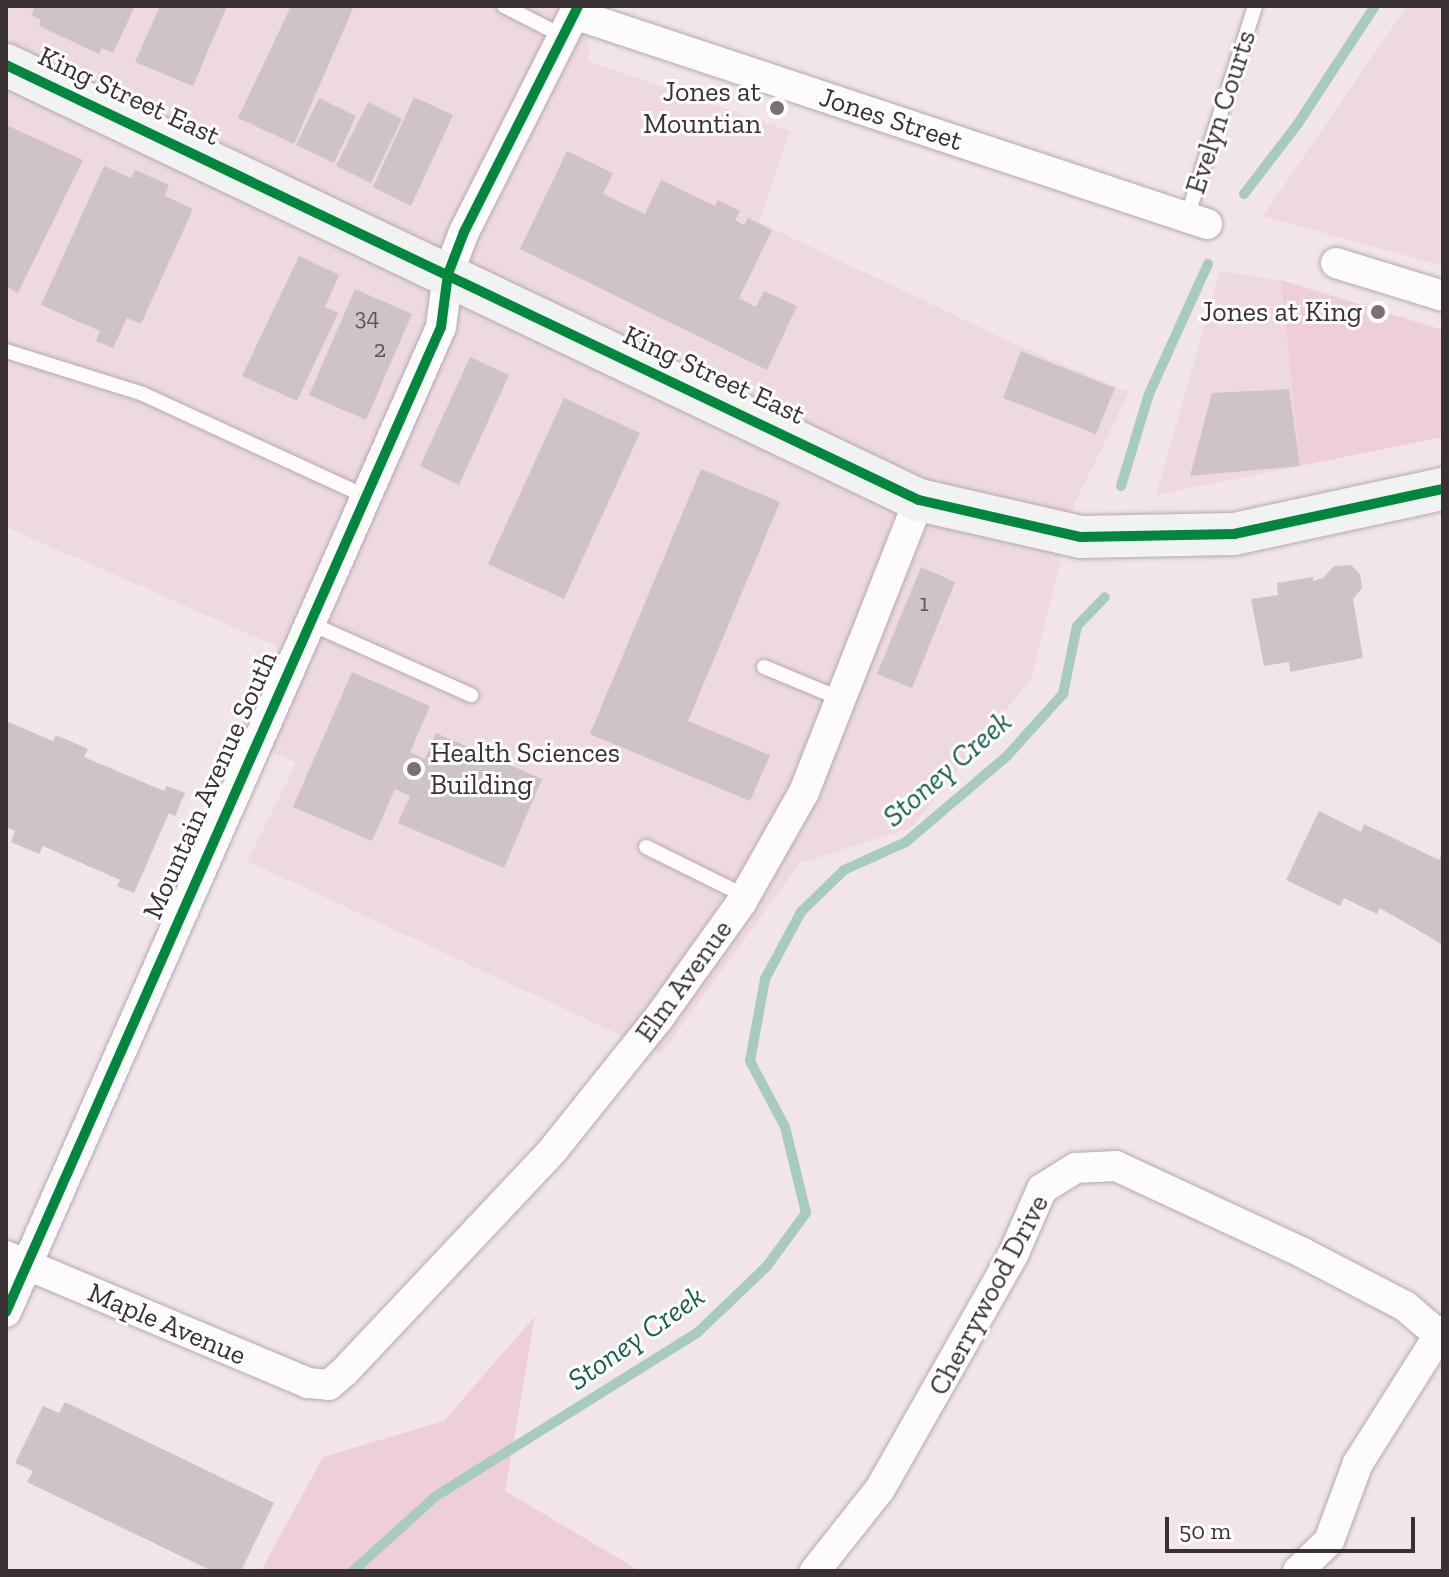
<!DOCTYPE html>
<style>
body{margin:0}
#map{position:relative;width:1449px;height:1577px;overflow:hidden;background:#f2e5ea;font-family:"Zilla Slab",serif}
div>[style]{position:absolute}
.built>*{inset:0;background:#efd9e1}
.green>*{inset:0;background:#eecedb}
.stream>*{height:10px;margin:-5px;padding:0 5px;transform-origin:5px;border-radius:5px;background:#a8cbc0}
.building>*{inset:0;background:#cec3c7}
.roads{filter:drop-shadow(0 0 2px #b3aaae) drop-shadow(0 0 2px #b3aaae)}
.service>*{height:14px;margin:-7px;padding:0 7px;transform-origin:7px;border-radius:7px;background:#fdfbfc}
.minor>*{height:30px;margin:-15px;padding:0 15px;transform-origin:15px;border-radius:15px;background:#fdfbfc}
.secondary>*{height:42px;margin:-21px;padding:0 21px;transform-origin:21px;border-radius:21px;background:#f0f3f2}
.cycleway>*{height:10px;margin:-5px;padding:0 5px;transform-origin:5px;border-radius:5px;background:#00873e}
.dots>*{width:22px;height:22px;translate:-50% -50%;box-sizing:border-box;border:4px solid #fff;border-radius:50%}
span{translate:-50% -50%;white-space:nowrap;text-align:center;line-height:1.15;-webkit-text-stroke:6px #fff;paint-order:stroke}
.number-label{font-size:24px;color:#5e5559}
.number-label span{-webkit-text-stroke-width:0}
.poi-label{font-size:28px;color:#393034}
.right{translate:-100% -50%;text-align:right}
.left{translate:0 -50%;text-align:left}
.street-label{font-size:28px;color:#393034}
.water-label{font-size:30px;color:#175d4b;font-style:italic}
.frame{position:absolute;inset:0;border:8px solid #393034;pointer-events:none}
.scale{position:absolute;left:1165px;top:1517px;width:250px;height:36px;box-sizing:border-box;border:4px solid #393034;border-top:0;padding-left:10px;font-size:24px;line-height:28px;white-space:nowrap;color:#393034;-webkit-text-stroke:6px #fff;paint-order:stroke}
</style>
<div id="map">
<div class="built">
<div style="clip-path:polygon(6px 6px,590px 6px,588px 61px,790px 131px,759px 222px,1017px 345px,1129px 392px,1074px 505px,1031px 679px,911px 828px,800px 863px,661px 1054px,247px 861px,296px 763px,235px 735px,279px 647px,6px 527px)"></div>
<div style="clip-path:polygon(1407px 6px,1443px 6px,1443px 266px,1263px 216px)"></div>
<div style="clip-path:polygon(1220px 271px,1281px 280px,1300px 466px,1156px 495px)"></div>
</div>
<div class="green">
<div style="clip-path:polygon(1281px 280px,1443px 330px,1443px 437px,1300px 466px)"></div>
<div style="clip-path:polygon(535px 1316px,505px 1491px,640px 1571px,261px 1571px,323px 1457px,444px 1421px)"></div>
</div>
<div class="stream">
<div style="left:1244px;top:194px;width:87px;rotate:-52.5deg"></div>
<div style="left:1297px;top:125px;width:142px;rotate:-56.8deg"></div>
<div style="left:1121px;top:486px;width:96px;rotate:-73.1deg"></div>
<div style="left:1149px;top:394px;width:143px;rotate:-65.6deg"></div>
<div style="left:353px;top:1571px;width:112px;rotate:-42.1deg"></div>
<div style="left:436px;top:1496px;width:308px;rotate:-32deg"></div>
<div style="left:697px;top:1333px;width:97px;rotate:-43.7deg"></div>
<div style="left:767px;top:1266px;width:66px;rotate:-53.7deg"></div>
<div style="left:806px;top:1213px;width:89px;rotate:-103.7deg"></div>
<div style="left:785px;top:1127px;width:75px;rotate:-117.9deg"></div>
<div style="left:750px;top:1061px;width:83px;rotate:-79.6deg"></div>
<div style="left:765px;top:979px;width:76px;rotate:-61.8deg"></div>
<div style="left:801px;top:912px;width:60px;rotate:-44.3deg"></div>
<div style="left:844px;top:870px;width:68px;rotate:-24.3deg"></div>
<div style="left:906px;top:842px;width:133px;rotate:-40.4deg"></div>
<div style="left:1007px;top:756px;width:84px;rotate:-47.9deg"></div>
<div style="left:1063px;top:694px;width:69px;rotate:-78.4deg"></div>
<div style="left:1077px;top:626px;width:40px;rotate:-46deg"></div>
</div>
<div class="building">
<div style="clip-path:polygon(35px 6px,135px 6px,113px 53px,102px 48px,99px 54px,39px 26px,41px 20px,31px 15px)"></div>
<div style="clip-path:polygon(160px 6px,227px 6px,193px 86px,135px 62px)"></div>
<div style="clip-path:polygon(291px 6px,354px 6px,294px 144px,238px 118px)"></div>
<div style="clip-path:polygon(414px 97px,453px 115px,411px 206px,373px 187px)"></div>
<div style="clip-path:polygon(319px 98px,356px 116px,334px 163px,296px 145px)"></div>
<div style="clip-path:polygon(368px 102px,402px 119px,371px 183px,336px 166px)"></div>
<div style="clip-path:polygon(6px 125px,83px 160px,18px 293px,6px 286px)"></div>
<div style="clip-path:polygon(567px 151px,613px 173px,603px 194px,645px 214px,661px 180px,715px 206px,718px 200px,740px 211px,735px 220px,744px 225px,748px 218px,772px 230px,739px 298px,756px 307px,764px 291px,797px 306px,767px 370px,520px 249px)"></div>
<div style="clip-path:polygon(104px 166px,131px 178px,135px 170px,169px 185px,165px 196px,193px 209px,141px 324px,127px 318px,113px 348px,96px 341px,100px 331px,41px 305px)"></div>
<div style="clip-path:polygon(299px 256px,339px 275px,325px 307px,338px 313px,297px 401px,242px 376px)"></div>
<div style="clip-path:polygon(355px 289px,412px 314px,366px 420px,309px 395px)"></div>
<div style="clip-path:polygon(1021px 351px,1115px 388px,1096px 434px,1003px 398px)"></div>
<div style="clip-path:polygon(470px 357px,509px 375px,459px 485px,420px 466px)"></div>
<div style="clip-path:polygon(1289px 389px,1300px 466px,1190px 476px,1212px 393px)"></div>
<div style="clip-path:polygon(564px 398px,640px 433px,564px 599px,488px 564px)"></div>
<div style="clip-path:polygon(701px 469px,780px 502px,688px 721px,770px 755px,750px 801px,590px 734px)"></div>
<div style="clip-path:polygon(1351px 565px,1360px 574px,1362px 588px,1353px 599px,1363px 658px,1290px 672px,1289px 662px,1264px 666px,1251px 599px,1278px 595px,1277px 583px,1313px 577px,1313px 581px,1323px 578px,1334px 566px)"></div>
<div style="clip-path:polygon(921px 567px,955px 582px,912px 688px,877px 674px)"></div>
<div style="clip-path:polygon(352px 672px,430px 706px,410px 752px,425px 759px,436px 733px,542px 779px,504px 868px,398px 823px,410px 796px,395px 789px,372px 841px,293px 807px)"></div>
<div style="clip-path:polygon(6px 721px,53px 741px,56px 735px,88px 749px,84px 757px,164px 791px,167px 786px,185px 793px,175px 816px,169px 813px,134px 893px,117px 886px,120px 880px,43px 846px,39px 854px,11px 842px,15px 831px,6px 827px)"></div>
<div style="clip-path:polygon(1319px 811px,1361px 832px,1364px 824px,1439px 860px,1443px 852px,1443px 945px,1380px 908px,1377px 914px,1344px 898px,1340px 906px,1286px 880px)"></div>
<div style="clip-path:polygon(65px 1402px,274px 1503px,241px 1571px,212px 1571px,27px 1482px,33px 1471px,15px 1463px,43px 1406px,59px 1413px)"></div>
</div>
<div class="roads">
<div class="service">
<div style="left:504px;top:6px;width:66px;rotate:27deg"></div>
<div style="left:1187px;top:217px;width:222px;rotate:-72.1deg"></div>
<div style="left:6px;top:351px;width:144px;rotate:17.4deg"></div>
<div style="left:143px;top:394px;width:247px;rotate:24.7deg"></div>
<div style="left:307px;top:622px;width:180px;rotate:24deg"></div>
<div style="left:764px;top:667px;width:83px;rotate:22.6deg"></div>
<div style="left:646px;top:847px;width:110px;rotate:26.3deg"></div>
</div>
<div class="minor">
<div style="left:574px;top:14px;width:667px;rotate:18.35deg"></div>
<div style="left:1336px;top:263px;width:112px;rotate:17.1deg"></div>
<div style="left:6px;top:1256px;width:328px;rotate:22.8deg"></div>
<div style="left:308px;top:1383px;width:21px;rotate:5deg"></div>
<div style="left:329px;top:1385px;width:21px;rotate:-41deg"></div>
<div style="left:345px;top:1371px;width:303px;rotate:-46.7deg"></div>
<div style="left:553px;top:1150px;width:168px;rotate:-51.3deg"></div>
<div style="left:658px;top:1019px;width:143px;rotate:-54.4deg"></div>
<div style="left:741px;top:903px;width:128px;rotate:-60.4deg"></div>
<div style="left:804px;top:792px;width:314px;rotate:-68.5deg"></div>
<div style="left:6px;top:1312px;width:1077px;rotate:-66.17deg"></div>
<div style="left:441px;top:327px;width:53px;rotate:-82.5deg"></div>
<div style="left:448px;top:274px;width:45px;rotate:-69.1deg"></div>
<div style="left:464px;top:232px;width:253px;rotate:-63.2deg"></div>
<div style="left:815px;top:1571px;width:105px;rotate:-51.6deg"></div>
<div style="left:880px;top:1489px;width:269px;rotate:-60.4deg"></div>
<div style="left:1013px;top:1255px;width:72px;rotate:-66.3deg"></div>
<div style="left:1042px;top:1189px;width:40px;rotate:-32deg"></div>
<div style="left:1076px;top:1168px;width:40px;rotate:-2.9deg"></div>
<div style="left:1116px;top:1166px;width:206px;rotate:24.9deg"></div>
<div style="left:1303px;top:1253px;width:115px;rotate:27.5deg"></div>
<div style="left:1405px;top:1306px;width:45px;rotate:40.5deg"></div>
<div style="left:1439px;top:1335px;width:6px;rotate:-45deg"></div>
<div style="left:1298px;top:1571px;width:43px;rotate:-44.1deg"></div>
<div style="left:1329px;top:1541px;width:83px;rotate:-69.6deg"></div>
<div style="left:1358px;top:1463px;width:151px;rotate:-57.7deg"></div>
</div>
<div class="secondary">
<div style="left:6px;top:65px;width:1011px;rotate:25.48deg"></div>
<div style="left:919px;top:500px;width:165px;rotate:12.9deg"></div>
<div style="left:1080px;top:537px;width:154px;rotate:-1.1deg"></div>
<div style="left:1234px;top:534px;width:214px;rotate:-12.2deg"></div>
</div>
</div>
<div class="cycleway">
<div style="left:6px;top:65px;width:1011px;rotate:25.48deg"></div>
<div style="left:919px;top:500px;width:165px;rotate:12.9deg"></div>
<div style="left:1080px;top:537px;width:154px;rotate:-1.1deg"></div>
<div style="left:1234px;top:534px;width:214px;rotate:-12.2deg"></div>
<div style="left:6px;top:1312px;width:1077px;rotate:-66.17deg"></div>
<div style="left:441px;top:327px;width:53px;rotate:-82.5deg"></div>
<div style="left:448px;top:274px;width:45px;rotate:-69.1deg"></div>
<div style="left:464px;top:232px;width:253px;rotate:-63.2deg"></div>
</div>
<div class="dots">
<div style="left:777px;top:108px;background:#7a6f74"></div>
<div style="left:1378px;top:312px;background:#7a6f74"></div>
<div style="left:414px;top:769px;background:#7a6f74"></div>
</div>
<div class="number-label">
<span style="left:367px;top:317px">34</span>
<span style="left:380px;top:349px">2</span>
<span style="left:924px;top:603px">1</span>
</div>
<div class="poi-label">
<span class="right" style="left:761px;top:108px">Jones at<br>Mountian</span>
<span class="right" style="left:1362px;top:312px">Jones at King</span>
<span class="left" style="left:430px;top:769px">Health Sciences<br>Building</span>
</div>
<div class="street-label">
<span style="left:129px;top:96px;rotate:25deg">King Street East</span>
<span style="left:1221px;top:112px;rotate:-72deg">Evelyn Courts</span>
<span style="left:891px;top:119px;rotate:18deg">Jones Street</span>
<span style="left:714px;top:375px;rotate:25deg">King Street East</span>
<span style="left:210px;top:785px;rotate:-66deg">Mountain Avenue South</span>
<span style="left:684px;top:981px;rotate:-54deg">Elm Avenue</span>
<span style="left:989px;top:1295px;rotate:-62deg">Cherrywood Drive</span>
<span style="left:167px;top:1324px;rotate:23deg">Maple Avenue</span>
</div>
<div class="water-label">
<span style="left:947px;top:769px;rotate:-41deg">Stoney Creek</span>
<span style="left:636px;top:1338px;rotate:-35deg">Stoney Creek</span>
</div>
<div class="frame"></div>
<div class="scale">50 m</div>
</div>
